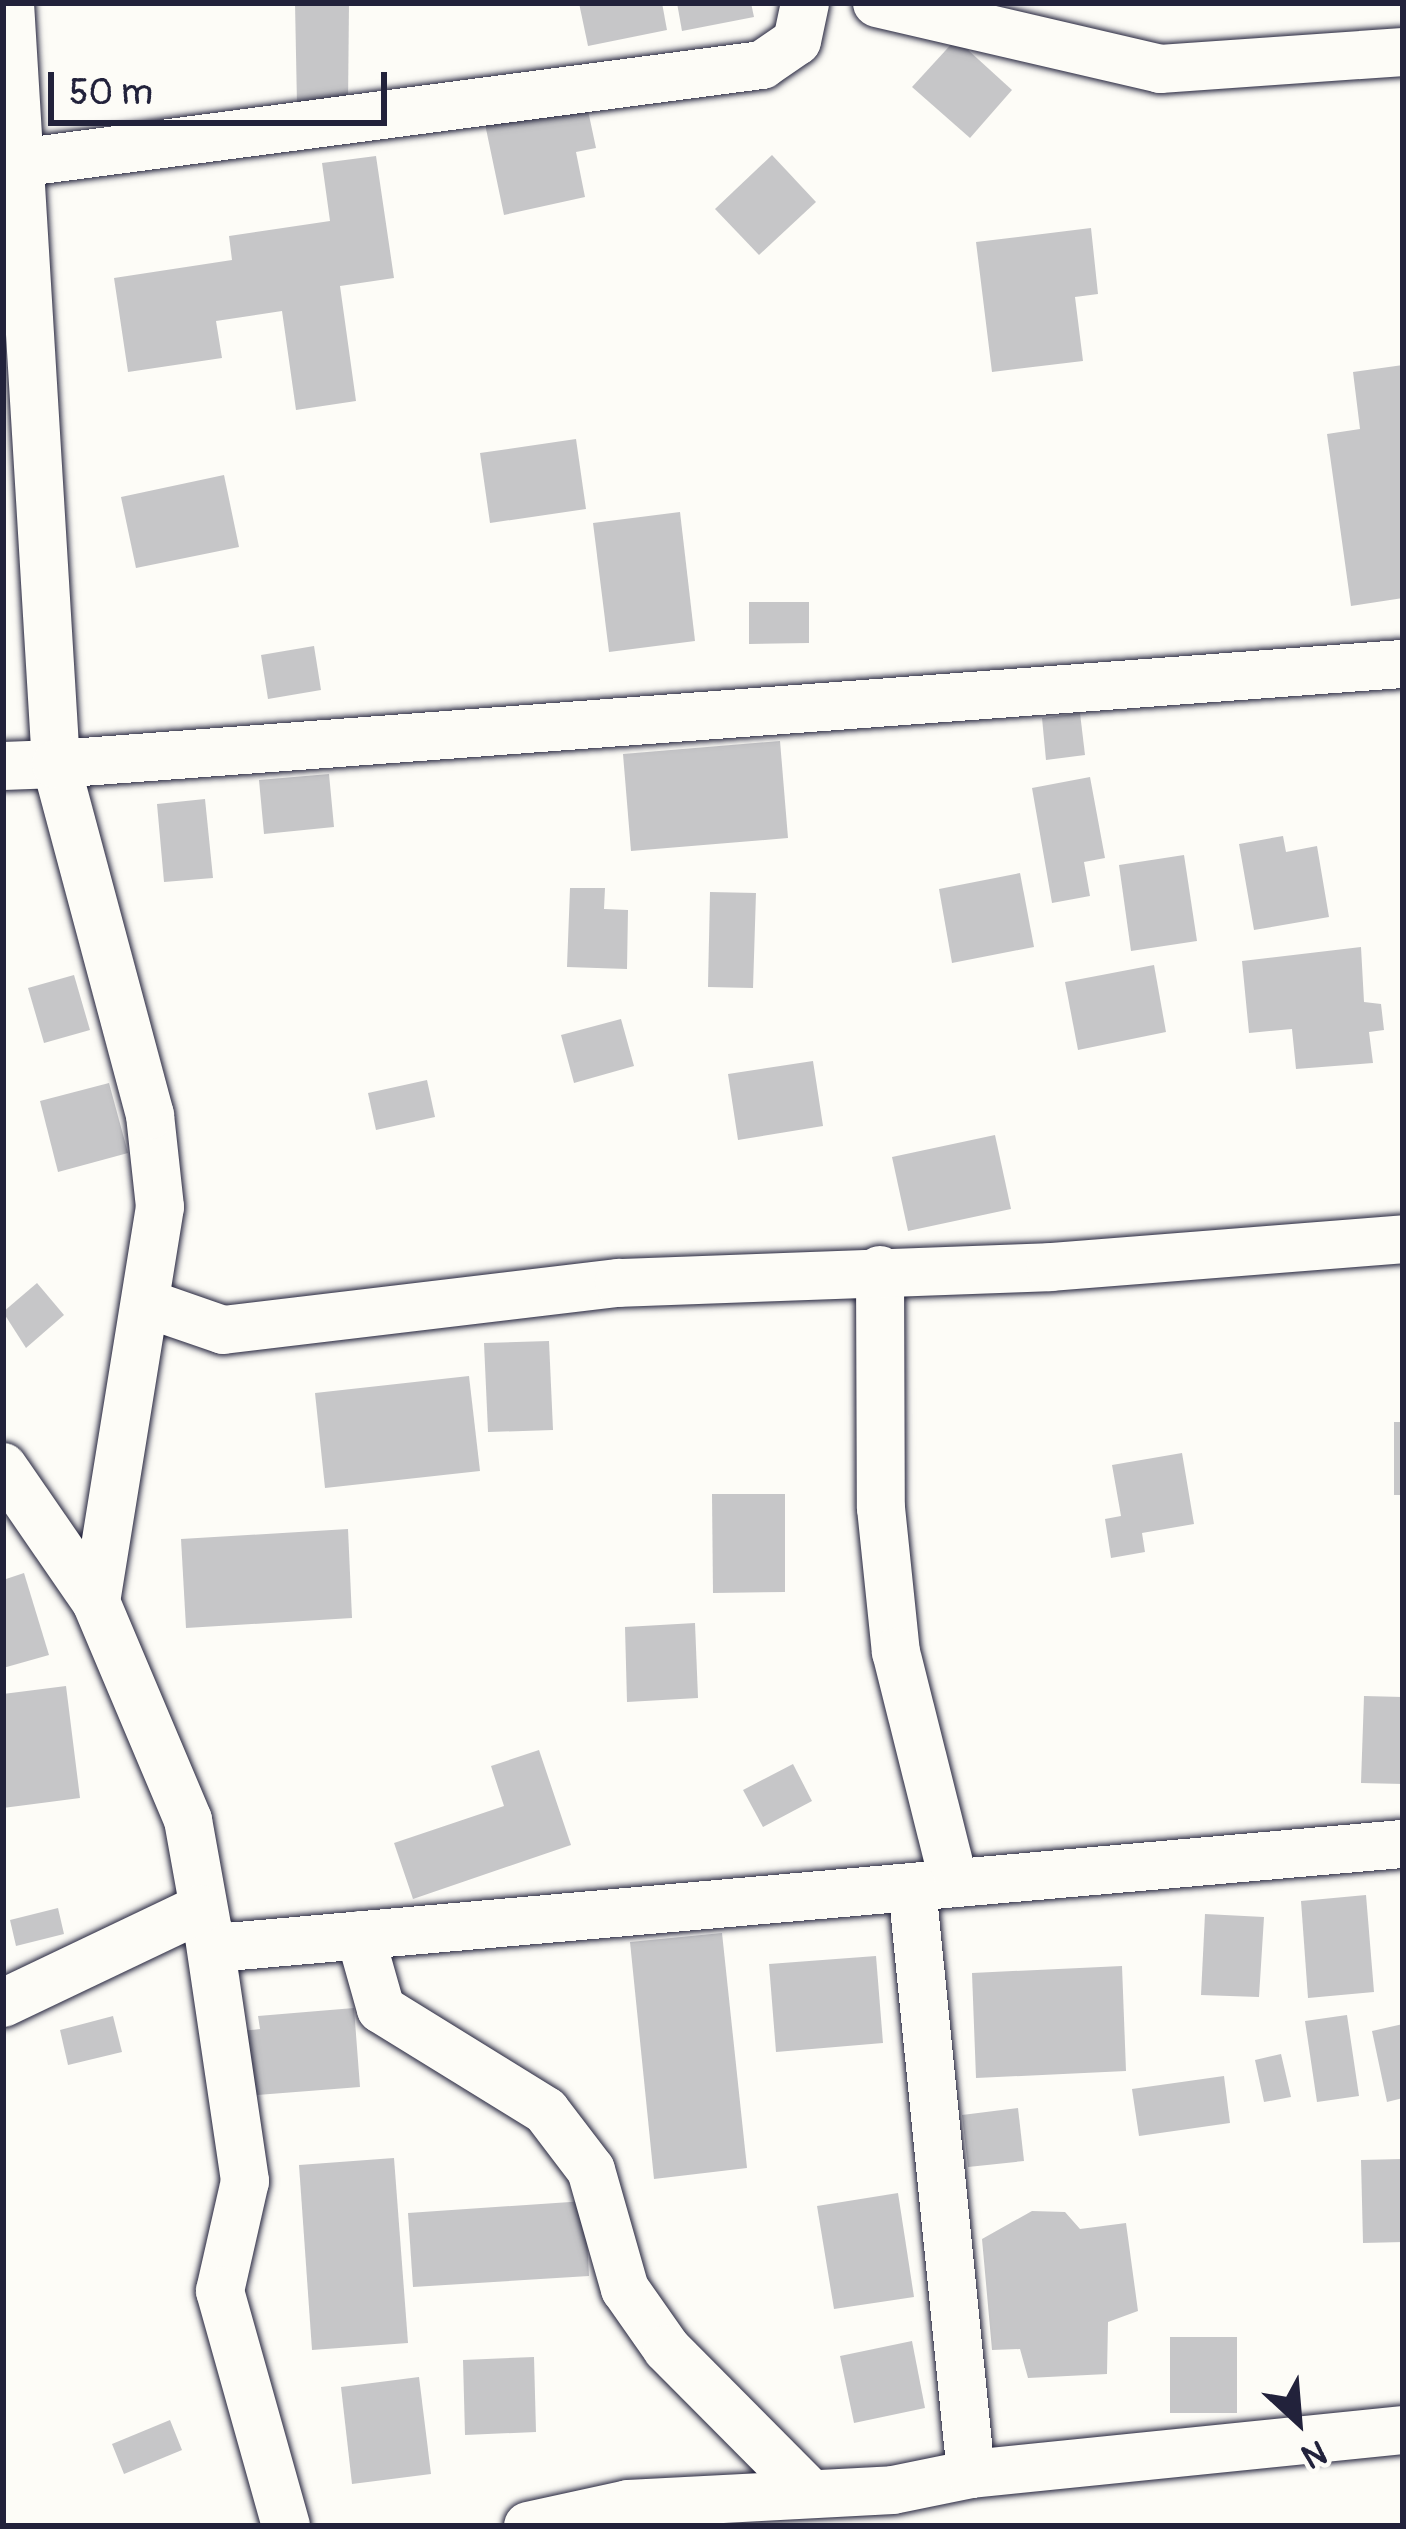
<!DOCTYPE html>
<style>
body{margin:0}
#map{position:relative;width:1406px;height:2529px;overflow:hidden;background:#fdfcf7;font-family:Pangolin,sans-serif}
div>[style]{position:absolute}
.building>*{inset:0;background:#c6c6c8}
.roads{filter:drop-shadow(0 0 3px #22223b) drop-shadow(0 0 3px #22223b)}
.minor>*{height:48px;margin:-24px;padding:0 24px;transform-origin:24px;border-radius:24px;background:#fdfcf7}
span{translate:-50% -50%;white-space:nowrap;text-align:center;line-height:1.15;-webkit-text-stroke:10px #fdfcf7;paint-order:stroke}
.frame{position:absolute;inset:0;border:6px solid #22223b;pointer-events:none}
.north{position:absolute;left:1238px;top:2361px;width:120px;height:120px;-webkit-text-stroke:9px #fdfcf7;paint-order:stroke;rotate:154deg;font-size:33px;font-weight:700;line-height:48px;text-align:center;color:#22223b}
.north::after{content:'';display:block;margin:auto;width:42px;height:54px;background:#22223b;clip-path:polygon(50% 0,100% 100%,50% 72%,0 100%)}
.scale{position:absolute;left:48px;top:72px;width:339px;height:54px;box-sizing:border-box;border:6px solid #22223b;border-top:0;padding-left:15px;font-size:36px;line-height:42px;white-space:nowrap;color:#22223b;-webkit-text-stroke:9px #fdfcf7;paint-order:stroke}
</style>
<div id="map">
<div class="building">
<div style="clip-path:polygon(295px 3px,349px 3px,348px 104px,297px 105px)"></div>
<div style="clip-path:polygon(579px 3px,662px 3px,667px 30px,588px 46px)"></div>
<div style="clip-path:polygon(677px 3px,751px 3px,754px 17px,682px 31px)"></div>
<div style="clip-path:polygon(956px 39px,1012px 90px,970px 138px,912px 87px)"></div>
<div style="clip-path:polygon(586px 101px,596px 148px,576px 152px,585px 197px,504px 215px,485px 124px)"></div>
<div style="clip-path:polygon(772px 155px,816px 202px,759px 255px,715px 209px)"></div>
<div style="clip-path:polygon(376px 156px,394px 278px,340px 286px,356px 401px,296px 410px,282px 311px,216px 321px,222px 358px,128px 372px,114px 278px,232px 260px,229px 236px,330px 221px,322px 163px)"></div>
<div style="clip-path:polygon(1091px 228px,1098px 294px,1075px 297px,1083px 361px,992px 372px,976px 242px)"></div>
<div style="clip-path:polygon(1403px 365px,1403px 598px,1351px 606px,1327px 434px,1360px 429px,1353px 372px)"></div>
<div style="clip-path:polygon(576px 439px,586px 509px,490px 523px,480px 453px)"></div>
<div style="clip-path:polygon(224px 475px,239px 547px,136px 568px,121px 497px)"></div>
<div style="clip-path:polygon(680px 512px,695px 641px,609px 652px,593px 523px)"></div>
<div style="clip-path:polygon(749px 602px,809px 602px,809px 643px,749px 644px)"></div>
<div style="clip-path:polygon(314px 646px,321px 690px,268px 699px,261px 655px)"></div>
<div style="clip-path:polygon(1080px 713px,1085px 755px,1046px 760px,1042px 718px)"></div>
<div style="clip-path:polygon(780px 741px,788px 838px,631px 851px,623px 754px)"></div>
<div style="clip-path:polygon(329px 774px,334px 827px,264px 834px,259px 780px)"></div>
<div style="clip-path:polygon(1090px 777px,1105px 858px,1084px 862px,1090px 896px,1052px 903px,1032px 788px)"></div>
<div style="clip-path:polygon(205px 799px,213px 878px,164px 882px,157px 804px)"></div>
<div style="clip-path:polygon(1283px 836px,1286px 852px,1317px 846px,1329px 917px,1254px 930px,1239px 844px)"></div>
<div style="clip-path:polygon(1184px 855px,1197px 941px,1131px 951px,1119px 865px)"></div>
<div style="clip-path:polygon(1020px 873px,1034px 947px,952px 963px,939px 889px)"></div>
<div style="clip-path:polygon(570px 888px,605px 888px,604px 909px,628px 910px,627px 969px,567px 967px)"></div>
<div style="clip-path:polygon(710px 892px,756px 893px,753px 988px,708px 987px)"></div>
<div style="clip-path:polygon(1361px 947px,1364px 1002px,1381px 1004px,1384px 1030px,1369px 1032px,1373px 1063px,1296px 1069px,1292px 1029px,1249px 1033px,1242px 961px)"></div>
<div style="clip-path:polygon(1154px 965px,1166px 1032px,1078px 1050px,1065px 982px)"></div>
<div style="clip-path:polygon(74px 975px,90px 1030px,44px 1043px,28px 988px)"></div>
<div style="clip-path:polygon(621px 1019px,634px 1066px,574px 1083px,561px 1035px)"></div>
<div style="clip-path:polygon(813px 1061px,823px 1126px,738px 1140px,728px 1074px)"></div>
<div style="clip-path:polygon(427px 1080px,435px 1117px,376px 1130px,368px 1093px)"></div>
<div style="clip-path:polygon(109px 1083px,128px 1153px,58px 1172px,40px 1101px)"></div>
<div style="clip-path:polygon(995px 1135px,1011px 1209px,908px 1231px,892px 1157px)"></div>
<div style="clip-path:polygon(37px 1283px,64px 1315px,26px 1348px,3px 1312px)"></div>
<div style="clip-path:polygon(549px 1341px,553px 1430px,488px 1432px,484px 1343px)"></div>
<div style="clip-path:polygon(469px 1376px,480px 1471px,325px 1488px,315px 1393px)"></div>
<div style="clip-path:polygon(1394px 1422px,1403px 1422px,1403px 1495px,1394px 1495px)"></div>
<div style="clip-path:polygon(1182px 1453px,1194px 1524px,1142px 1533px,1145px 1552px,1111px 1558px,1105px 1519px,1121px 1516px,1112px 1465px)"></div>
<div style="clip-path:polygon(712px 1494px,785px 1494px,785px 1592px,713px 1593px)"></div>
<div style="clip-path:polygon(348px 1529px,352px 1618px,186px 1628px,181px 1539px)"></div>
<div style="clip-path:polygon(24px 1573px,49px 1655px,3px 1668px,3px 1580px)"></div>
<div style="clip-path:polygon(695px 1623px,698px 1698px,627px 1702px,625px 1627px)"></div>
<div style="clip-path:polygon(66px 1686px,80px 1798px,3px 1808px,3px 1694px)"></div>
<div style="clip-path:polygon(1364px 1696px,1403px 1697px,1403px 1784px,1361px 1783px)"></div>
<div style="clip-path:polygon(539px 1750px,571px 1845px,413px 1899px,394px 1843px,504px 1806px,491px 1766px)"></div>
<div style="clip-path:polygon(793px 1764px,812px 1801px,763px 1827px,743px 1790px)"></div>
<div style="clip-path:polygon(1366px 1895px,1374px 1992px,1308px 1998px,1301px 1901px)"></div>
<div style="clip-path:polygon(58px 1908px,64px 1934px,16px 1946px,10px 1920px)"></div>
<div style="clip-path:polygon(1205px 1914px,1264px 1917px,1259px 1997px,1201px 1995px)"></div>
<div style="clip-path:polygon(722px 1933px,747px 2168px,654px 2179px,630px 1942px)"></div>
<div style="clip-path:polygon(876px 1956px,883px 2043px,776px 2052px,769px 1964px)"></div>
<div style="clip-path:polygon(1122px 1966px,1126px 2071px,976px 2078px,972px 1973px)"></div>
<div style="clip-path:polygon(354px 2008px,360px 2087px,246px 2096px,241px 2031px,260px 2029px,258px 2016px)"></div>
<div style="clip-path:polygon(1347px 2015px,1359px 2096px,1317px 2102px,1305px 2021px)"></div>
<div style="clip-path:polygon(113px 2016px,122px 2052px,68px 2065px,60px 2030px)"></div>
<div style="clip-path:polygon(1403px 2024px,1403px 2098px,1387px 2102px,1372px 2031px)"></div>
<div style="clip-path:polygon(1281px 2054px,1291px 2097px,1264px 2102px,1255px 2060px)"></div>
<div style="clip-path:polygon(1224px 2076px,1230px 2123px,1139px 2136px,1132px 2089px)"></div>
<div style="clip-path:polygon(1018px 2108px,1024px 2161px,968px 2167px,962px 2115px)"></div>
<div style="clip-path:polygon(394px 2158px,408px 2343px,312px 2350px,299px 2165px)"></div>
<div style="clip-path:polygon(1403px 2159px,1403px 2242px,1363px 2243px,1361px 2160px)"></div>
<div style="clip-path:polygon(898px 2193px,914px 2297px,834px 2309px,817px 2206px)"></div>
<div style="clip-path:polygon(585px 2201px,589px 2276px,413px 2287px,408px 2213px)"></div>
<div style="clip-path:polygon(1032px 2211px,1065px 2212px,1080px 2229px,1126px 2223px,1138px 2311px,1108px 2322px,1107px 2374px,1028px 2378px,1020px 2349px,992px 2350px,982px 2239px)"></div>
<div style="clip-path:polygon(1170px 2337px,1237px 2337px,1237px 2413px,1170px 2413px)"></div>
<div style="clip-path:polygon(912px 2341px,925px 2408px,854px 2423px,840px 2356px)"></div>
<div style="clip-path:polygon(534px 2357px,536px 2432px,465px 2435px,463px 2360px)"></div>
<div style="clip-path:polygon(419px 2377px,431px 2474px,352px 2484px,341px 2387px)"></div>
<div style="clip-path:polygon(170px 2420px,182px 2450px,124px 2474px,112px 2444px)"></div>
</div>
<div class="roads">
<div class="minor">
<div style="left:877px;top:3px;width:291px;rotate:13.1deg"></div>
<div style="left:1160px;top:69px;width:244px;rotate:-4deg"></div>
<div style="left:3px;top:165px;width:766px;rotate:-7.51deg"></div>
<div style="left:762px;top:65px;width:42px;rotate:-34.4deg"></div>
<div style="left:797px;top:41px;width:39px;rotate:-78deg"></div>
<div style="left:3px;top:766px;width:53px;rotate:-2.2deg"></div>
<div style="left:56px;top:764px;width:762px;rotate:-93.46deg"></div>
<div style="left:880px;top:1270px;width:238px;rotate:89.8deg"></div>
<div style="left:881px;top:1508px;width:145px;rotate:84.1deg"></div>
<div style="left:896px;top:1652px;width:238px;rotate:75.9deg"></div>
<div style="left:151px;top:1305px;width:76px;rotate:19.1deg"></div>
<div style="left:223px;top:1330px;width:399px;rotate:-6.8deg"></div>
<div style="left:619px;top:1283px;width:432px;rotate:-2.1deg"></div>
<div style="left:1051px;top:1267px;width:353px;rotate:-4.5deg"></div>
<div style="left:3px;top:1467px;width:164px;rotate:55.4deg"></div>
<div style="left:96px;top:1602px;width:237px;rotate:67.1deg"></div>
<div style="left:188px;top:1820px;width:119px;rotate:79.8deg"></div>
<div style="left:209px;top:1937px;width:21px;rotate:29deg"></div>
<div style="left:227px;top:1947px;width:1181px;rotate:-5.01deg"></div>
<div style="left:96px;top:1602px;width:400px;rotate:-80.8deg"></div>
<div style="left:160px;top:1207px;width:93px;rotate:-96.2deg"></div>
<div style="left:150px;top:1115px;width:363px;rotate:-105deg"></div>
<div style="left:56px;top:764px;width:1351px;rotate:-4.25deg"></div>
<div style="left:360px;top:1935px;width:77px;rotate:74.2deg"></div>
<div style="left:381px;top:2009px;width:194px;rotate:31.7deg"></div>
<div style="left:546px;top:2111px;width:74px;rotate:52.7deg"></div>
<div style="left:591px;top:2170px;width:124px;rotate:74.1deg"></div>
<div style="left:625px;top:2289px;width:73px;rotate:55deg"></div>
<div style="left:667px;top:2349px;width:200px;rotate:45.2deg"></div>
<div style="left:209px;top:1937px;width:247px;rotate:81.6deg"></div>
<div style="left:245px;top:2181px;width:113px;rotate:102.8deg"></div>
<div style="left:220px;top:2291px;width:244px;rotate:74.3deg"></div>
<div style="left:3px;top:2003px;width:218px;rotate:-25.5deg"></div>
<div style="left:971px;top:2474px;width:434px;rotate:-5.8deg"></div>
<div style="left:528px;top:2526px;width:102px;rotate:-12.4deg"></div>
<div style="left:628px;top:2504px;width:265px;rotate:-3deg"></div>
<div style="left:893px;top:2490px;width:80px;rotate:-11.6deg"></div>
<div style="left:971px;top:2474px;width:590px;rotate:-95.74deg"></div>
</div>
</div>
<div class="frame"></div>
<div class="north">N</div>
<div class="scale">50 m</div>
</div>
